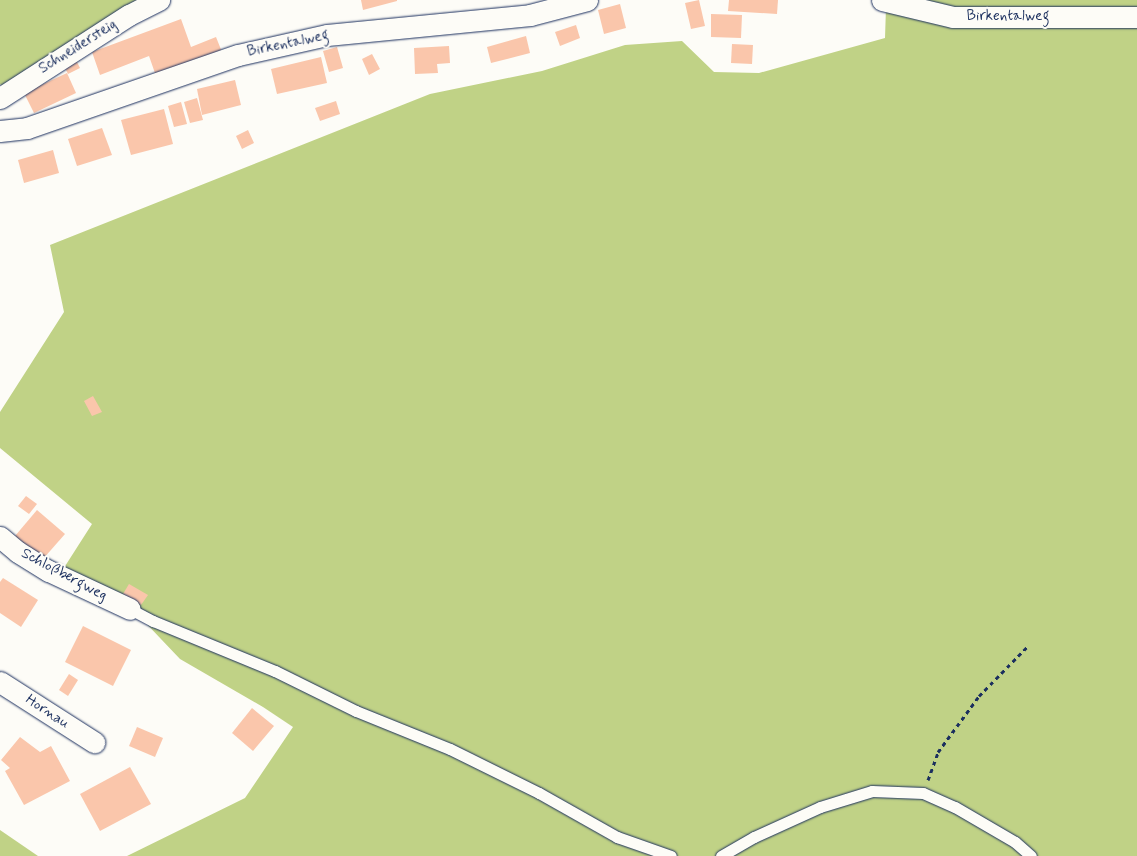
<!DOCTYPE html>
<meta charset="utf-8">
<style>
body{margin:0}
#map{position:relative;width:1137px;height:856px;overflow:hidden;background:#fdfcf7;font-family:Mynerve,sans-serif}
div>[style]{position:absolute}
.green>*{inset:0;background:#c0d286}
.building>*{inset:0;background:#fac6ab}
.path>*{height:3px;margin-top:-1.5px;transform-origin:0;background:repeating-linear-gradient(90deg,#1b2f5e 0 4px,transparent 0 8px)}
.roads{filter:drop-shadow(0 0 1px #1b2f5e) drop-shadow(0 0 1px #1b2f5e)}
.service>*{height:11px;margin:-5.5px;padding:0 5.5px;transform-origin:5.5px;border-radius:5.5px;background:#fdfcf7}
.minor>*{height:21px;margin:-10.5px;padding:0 10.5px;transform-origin:10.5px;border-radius:10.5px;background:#fdfcf7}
span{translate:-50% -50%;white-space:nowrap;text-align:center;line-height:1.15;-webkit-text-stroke:4px #fdfcf7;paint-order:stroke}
.street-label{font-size:15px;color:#1b2f5e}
</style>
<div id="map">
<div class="green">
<div style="clip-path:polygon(0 0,159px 0,7px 92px,0 84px)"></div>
<div style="clip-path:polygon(898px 0,1137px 0,1137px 12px,953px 12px)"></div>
<div style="clip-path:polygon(886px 7px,1137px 23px,1137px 856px,127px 856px,245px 798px,293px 727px,263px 707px,180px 659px,141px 618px,60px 574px,92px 524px,0 448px,0 412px,64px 312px,50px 245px,430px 94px,542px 71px,625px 45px,682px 41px,714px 72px,759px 73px,885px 38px)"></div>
<div style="clip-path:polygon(0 830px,38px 856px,0 856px)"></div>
</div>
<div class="building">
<div style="clip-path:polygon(361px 0,397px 0,397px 1px,363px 10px)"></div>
<div style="clip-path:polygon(699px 0,705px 26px,691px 29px,685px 3px)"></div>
<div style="clip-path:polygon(729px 0,778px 0,777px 14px,728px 11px)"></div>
<div style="clip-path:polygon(620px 4px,626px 28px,604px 34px,598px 10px)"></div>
<div style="clip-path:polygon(711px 14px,742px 15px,741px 38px,711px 37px)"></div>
<div style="clip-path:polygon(181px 19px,191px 47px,216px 37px,222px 52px,156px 76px,149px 56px,100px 75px,92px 52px)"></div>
<div style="clip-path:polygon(576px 25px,580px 38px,560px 46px,555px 32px)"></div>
<div style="clip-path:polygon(526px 36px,530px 53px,491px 63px,487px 47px)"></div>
<div style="clip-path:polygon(732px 44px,753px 45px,752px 64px,731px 63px)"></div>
<div style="clip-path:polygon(449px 46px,450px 63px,437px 64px,438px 73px,415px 74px,414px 48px)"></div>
<div style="clip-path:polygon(337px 47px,343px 68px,329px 72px,323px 51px)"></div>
<div style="clip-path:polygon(372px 54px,380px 69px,369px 75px,362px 59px)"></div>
<div style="clip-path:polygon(74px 56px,80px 68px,68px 74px,62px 62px)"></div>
<div style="clip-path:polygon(321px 57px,327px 83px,277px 94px,271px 69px)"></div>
<div style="clip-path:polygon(67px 73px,76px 93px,34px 113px,24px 93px)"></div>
<div style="clip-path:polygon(235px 80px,241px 105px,202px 115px,197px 89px)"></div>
<div style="clip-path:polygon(197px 98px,203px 120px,190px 123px,184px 102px)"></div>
<div style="clip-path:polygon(336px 101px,340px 114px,320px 121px,315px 108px)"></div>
<div style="clip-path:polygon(181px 102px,187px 124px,174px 127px,168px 106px)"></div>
<div style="clip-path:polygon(164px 109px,173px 144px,131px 155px,121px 120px)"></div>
<div style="clip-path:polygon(102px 128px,112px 155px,77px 166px,68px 139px)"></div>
<div style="clip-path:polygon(248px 130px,254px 143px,242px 149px,236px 136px)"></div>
<div style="clip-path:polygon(53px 150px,59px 173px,24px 183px,18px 160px)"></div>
<div style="clip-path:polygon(93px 396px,102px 412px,92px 416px,84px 401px)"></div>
<div style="clip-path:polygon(26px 496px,37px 504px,29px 514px,18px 506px)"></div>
<div style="clip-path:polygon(37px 510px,65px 534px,43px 559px,15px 536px)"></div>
<div style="clip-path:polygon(3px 578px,38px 600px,21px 627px,0 613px,0 582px)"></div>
<div style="clip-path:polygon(129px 584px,148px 595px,141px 605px,123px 594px)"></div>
<div style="clip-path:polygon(83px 626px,131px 650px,113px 686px,65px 662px)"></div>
<div style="clip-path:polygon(69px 674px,78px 680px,68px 696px,59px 690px)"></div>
<div style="clip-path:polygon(252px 708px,274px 726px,253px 751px,232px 733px)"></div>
<div style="clip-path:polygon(137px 727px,163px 738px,155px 757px,129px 746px)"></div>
<div style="clip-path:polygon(20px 737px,40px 752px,51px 746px,70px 781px,24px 805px,5px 771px,10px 768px,1px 760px)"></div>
<div style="clip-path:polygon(130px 767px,151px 804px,100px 831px,80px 794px)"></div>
</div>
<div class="path">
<div style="left:928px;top:780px;width:30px;rotate:-70deg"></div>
<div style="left:938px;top:752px;width:69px;rotate:-53.8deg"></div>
<div style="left:979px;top:696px;width:70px;rotate:-45.6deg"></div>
</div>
<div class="roads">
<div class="service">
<div style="left:130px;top:609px;width:26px;rotate:28deg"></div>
<div style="left:153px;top:621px;width:132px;rotate:22.3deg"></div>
<div style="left:275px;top:671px;width:90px;rotate:26.3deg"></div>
<div style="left:356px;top:711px;width:101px;rotate:22deg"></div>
<div style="left:450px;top:749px;width:99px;rotate:26.3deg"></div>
<div style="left:539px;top:793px;width:90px;rotate:29.4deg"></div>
<div style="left:617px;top:837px;width:57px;rotate:19.4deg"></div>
<div style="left:721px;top:856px;width:38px;rotate:-30deg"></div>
<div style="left:754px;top:837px;width:72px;rotate:-24.4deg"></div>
<div style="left:820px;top:807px;width:54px;rotate:-17.1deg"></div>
<div style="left:872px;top:791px;width:51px;rotate:2.2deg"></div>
<div style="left:923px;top:793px;width:35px;rotate:24deg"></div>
<div style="left:955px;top:807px;width:69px;rotate:30.3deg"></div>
<div style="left:1015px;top:842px;width:21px;rotate:41deg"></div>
</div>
<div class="minor">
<div style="left:882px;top:0;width:73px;rotate:13.5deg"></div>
<div style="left:953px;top:17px;width:184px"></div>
<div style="left:0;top:98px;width:153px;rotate:-32.8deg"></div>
<div style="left:129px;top:15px;width:34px;rotate:-27deg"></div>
<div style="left:0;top:131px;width:27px;rotate:-6deg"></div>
<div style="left:27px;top:128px;width:223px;rotate:-19.1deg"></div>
<div style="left:238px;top:55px;width:91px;rotate:-12.7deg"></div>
<div style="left:327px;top:35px;width:204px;rotate:-5.6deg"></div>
<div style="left:530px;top:15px;width:59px;rotate:-14.7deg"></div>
<div style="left:0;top:537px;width:23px;rotate:40deg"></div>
<div style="left:18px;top:552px;width:36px;rotate:32deg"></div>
<div style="left:49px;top:571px;width:89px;rotate:25.1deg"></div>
<div style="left:0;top:682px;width:112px;rotate:32.6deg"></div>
</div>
</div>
<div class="street-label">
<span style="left:1008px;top:17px">Birkentalweg</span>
<span style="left:288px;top:44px;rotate:-12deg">Birkentalweg</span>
<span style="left:78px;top:47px;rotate:-32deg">Schneidersteig</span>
<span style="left:64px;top:575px;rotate:28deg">Schloßbergweg</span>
<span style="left:47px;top:712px;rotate:33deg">Hornau</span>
</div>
</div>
